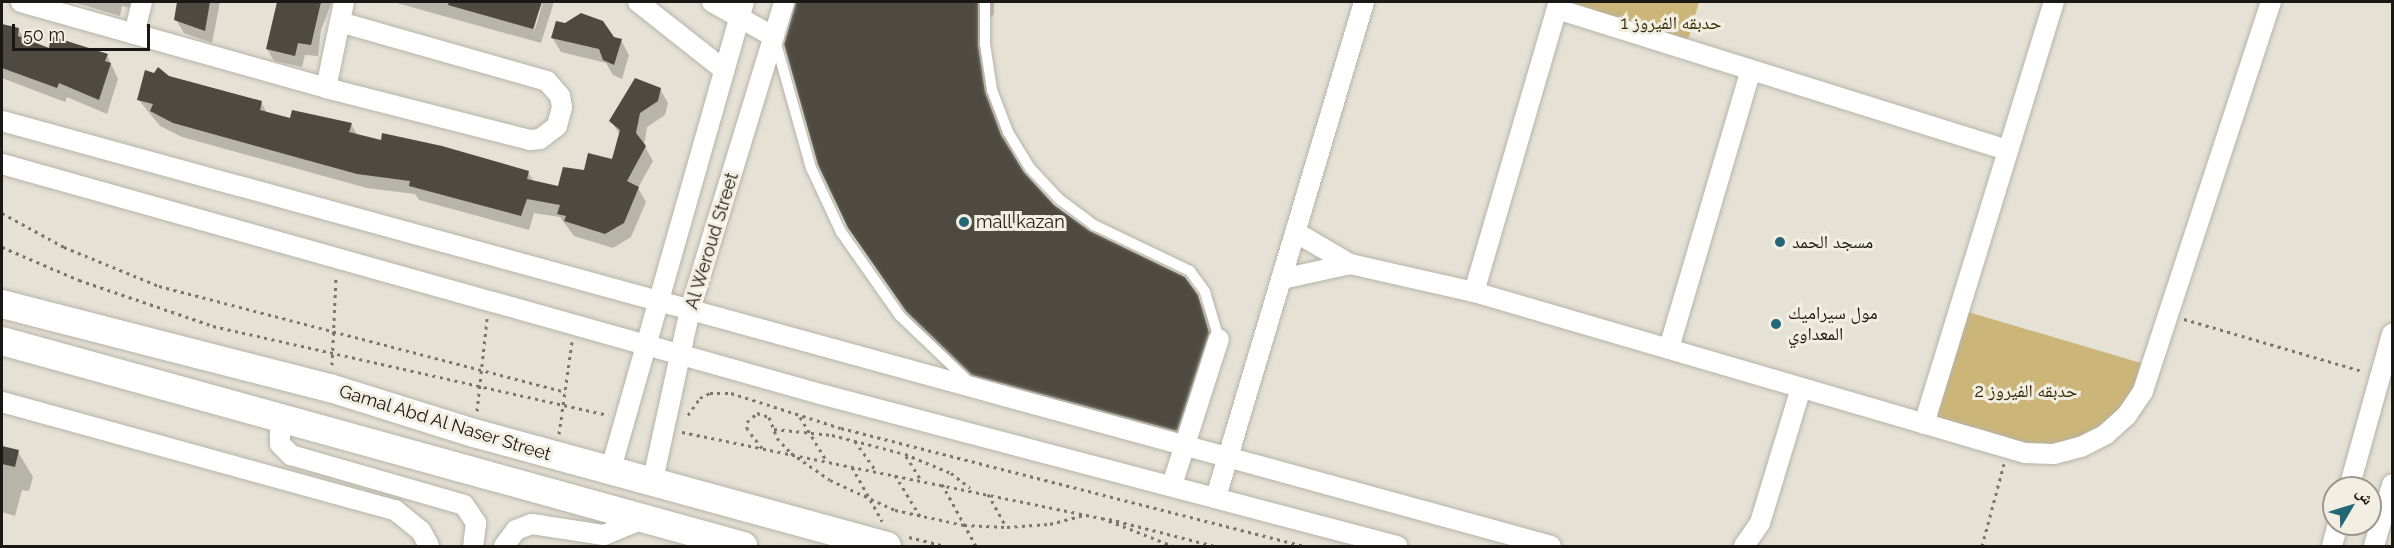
<!DOCTYPE html>
<meta charset="utf-8">
<style>
body{margin:0}
#map{position:relative;width:2394px;height:548px;overflow:hidden;background:#e5e1d5;font-family:Raleway,"Noto Naskh Arabic",sans-serif}
div>[style]{position:absolute}
.green>*{inset:0;background:#cbb578}
.shadow>*{inset:0;background:#0003}
.building>*{inset:0;background:#4e4a41}
.path>*{height:3px;margin-top:-1.5px;transform-origin:0;background:repeating-linear-gradient(90deg,#79766e 0 3px,transparent 0 7.5px)}
.roads{filter:drop-shadow(0 0 2px #b7b3a8) drop-shadow(0 0 2px #b7b3a8)}
.service>*{height:10px;margin:-5px;padding:0 5px;transform-origin:5px;border-radius:5px;background:#fff}
.minor>*{height:20px;margin:-10px;padding:0 10px;transform-origin:10px;border-radius:10px;background:#fff}
.secondary>*{height:28px;margin:-14px;padding:0 14px;transform-origin:14px;border-radius:14px;background:#fff}
.dots>*{width:16px;height:16px;translate:-50% -50%;box-sizing:border-box;border:3px solid #f2eee2;border-radius:50%}
span{translate:-50% -50%;white-space:nowrap;text-align:center;line-height:1.15;-webkit-text-stroke:6px #f2eee2;paint-order:stroke}
.park-label{font-size:18px;color:#372b04}
.poi-label{font-size:18px;color:#191814}
.left{translate:0 -50%;text-align:left}
.street-label{font-size:18px;color:#191814}
.frame{position:absolute;inset:0;border:3px solid #191814;pointer-events:none}
.north{position:absolute;left:2322px;top:476px;width:60px;height:60px;box-sizing:border-box;background:#f2eee2;border:2px solid #9b9890;border-radius:50%;rotate:52deg;font-size:16px;font-weight:700;line-height:24px;text-align:center;color:#191814}
.north::after{content:'';display:block;margin:auto;width:21px;height:27px;background:#216776;clip-path:polygon(50% 0,100% 100%,50% 72%,0 100%)}
.scale{position:absolute;left:12px;top:24px;width:138px;height:27px;box-sizing:border-box;border:3px solid #191814;border-top:0;padding-left:8px;font-size:18px;line-height:21px;white-space:nowrap;color:#191814;-webkit-text-stroke:4px #f2eee2;paint-order:stroke}
</style>
<div id="map">
<div class="green">
<div style="clip-path:polygon(1559px 2px,1699px 2px,1685px 50px)"></div>
<div style="clip-path:polygon(1958px 309px,2151px 366px,2127px 415px,2054px 454px,1924px 424px)"></div>
</div>
<div class="shadow">
<div style="clip-path:polygon(73px 2px,137px 2px,136px 9px,122px 6px,120px 16px)"></div>
<div style="clip-path:polygon(178px 2px,220px 2px,212px 43px,184px 33px,176px 20px)"></div>
<div style="clip-path:polygon(286px 2px,332px 2px,321px 30px,318px 56px,305px 55px,302px 67px,274px 61px,267px 49px)"></div>
<div style="clip-path:polygon(393px 2px,540px 2px,533px 36px,543px 2px,554px 2px,541px 43px)"></div>
<div style="clip-path:polygon(795px 2px,994px 2px,994px 14px,987px 21px,995px 112px,1022px 173px,1053px 206px,1089px 232px,1197px 296px,1208px 316px,1219px 352px,1187px 449px,985px 393px,918px 330px,849px 228px)"></div>
<div style="clip-path:polygon(2px 25px,18px 29px,25px 40px,51px 50px,52px 38px,107px 55px,118px 79px,107px 114px,67px 97px,65px 102px,2px 78px)"></div>
<div style="clip-path:polygon(552px 37px,621px 40px,629px 55px,622px 79px,613px 75px,606px 63px,561px 52px)"></div>
<div style="clip-path:polygon(168px 78px,261px 102px,267px 113px,292px 120px,351px 124px,358px 136px,528px 172px,534px 182px,559px 187px,613px 161px,620px 135px,611px 121px,660px 89px,668px 103px,665px 115px,647px 127px,644px 145px,653px 161px,638px 188px,646px 202px,631px 237px,613px 248px,574px 236px,560px 217px,534px 213px,529px 230px,419px 200px,415px 194px,367px 188px,182px 137px,160px 126px,138px 99px)"></div>
<div style="clip-path:polygon(2px 447px,18px 452px,33px 477px,29px 491px,22px 490px,15px 516px,2px 512px)"></div>
</div>
<div class="building">
<div style="clip-path:polygon(177px 2px,210px 2px,205px 31px,174px 20px)"></div>
<div style="clip-path:polygon(277px 2px,321px 2px,311px 45px,298px 43px,295px 56px,266px 49px)"></div>
<div style="clip-path:polygon(449px 2px,542px 2px,533px 29px,448px 5px)"></div>
<div style="clip-path:polygon(796px 2px,978px 2px,978px 45px,985px 92px,1001px 135px,1024px 172px,1054px 205px,1090px 231px,1185px 277px,1198px 295px,1209px 333px,1177px 431px,972px 375px,906px 311px,848px 228px,818px 165px,784px 44px)"></div>
<div style="clip-path:polygon(581px 13px,603px 21px,614px 37px,622px 39px,614px 65px,603px 60px,599px 49px,551px 38px,556px 21px,565px 23px)"></div>
<div style="clip-path:polygon(2px 24px,19px 28px,18px 36px,49px 48px,51px 36px,108px 54px,105px 61px,111px 63px,99px 100px,59px 83px,57px 88px,2px 68px)"></div>
<div style="clip-path:polygon(158px 67px,169px 76px,262px 101px,260px 110px,290px 118px,292px 110px,352px 123px,349px 132px,381px 140px,382px 133px,442px 146px,529px 171px,527px 179px,558px 186px,563px 167px,584px 170px,588px 153px,612px 159px,620px 130px,609px 121px,635px 78px,661px 88px,658px 101px,640px 113px,636px 133px,646px 146px,627px 181px,639px 187px,624px 223px,605px 234px,564px 221px,566px 216px,557px 214px,560px 205px,527px 199px,521px 216px,409px 186px,410px 181px,357px 174px,173px 123px,150px 111px,153px 104px,137px 100px,145px 70px,154px 73px)"></div>
<div style="clip-path:polygon(2px 446px,19px 450px,15px 467px,2px 464px)"></div>
</div>
<div class="path">
<div style="left:2px;top:213px;width:71px;rotate:28.7deg"></div>
<div style="left:64px;top:247px;width:103px;rotate:22.3deg"></div>
<div style="left:159px;top:286px;width:420px;rotate:14.6deg"></div>
<div style="left:2px;top:247px;width:84px;rotate:23.2deg"></div>
<div style="left:79px;top:280px;width:142px;rotate:18.9deg"></div>
<div style="left:213px;top:326px;width:405px;rotate:12.7deg"></div>
<div style="left:2184px;top:319px;width:185px;rotate:16.3deg"></div>
<div style="left:332px;top:365px;width:89px;rotate:-87.4deg"></div>
<div style="left:477px;top:411px;width:93px;rotate:-83.8deg"></div>
<div style="left:688px;top:415px;width:21px;rotate:-55deg"></div>
<div style="left:700px;top:398px;width:11px;rotate:-27deg"></div>
<div style="left:710px;top:393px;width:21px"></div>
<div style="left:731px;top:393px;width:115px;rotate:17.7deg"></div>
<div style="left:841px;top:428px;width:479px;rotate:14.3deg"></div>
<div style="left:800px;top:417px;width:50px;rotate:58.8deg"></div>
<div style="left:774px;top:429px;width:58px;rotate:5.9deg"></div>
<div style="left:832px;top:435px;width:75px;rotate:14.6deg"></div>
<div style="left:905px;top:454px;width:50px;rotate:22.4deg"></div>
<div style="left:951px;top:473px;width:24px;rotate:38deg"></div>
<div style="left:682px;top:432px;width:429px;rotate:11.6deg"></div>
<div style="left:1102px;top:518px;width:76px;rotate:21.5deg"></div>
<div style="left:559px;top:434px;width:93px;rotate:-82deg"></div>
<div style="left:855px;top:441px;width:35px;rotate:55deg"></div>
<div style="left:762px;top:448px;width:24px;rotate:-128deg"></div>
<div style="left:747px;top:429px;width:7px;rotate:-90deg"></div>
<div style="left:747px;top:422px;width:13px;rotate:-42deg"></div>
<div style="left:757px;top:413px;width:13px;rotate:18deg"></div>
<div style="left:769px;top:417px;width:22px;rotate:69deg"></div>
<div style="left:777px;top:438px;width:21px;rotate:47deg"></div>
<div style="left:791px;top:453px;width:47px;rotate:34.7deg"></div>
<div style="left:830px;top:480px;width:72px;rotate:24.8deg"></div>
<div style="left:895px;top:510px;width:71px;rotate:12.3deg"></div>
<div style="left:964px;top:525px;width:43px;rotate:2.7deg"></div>
<div style="left:1007px;top:527px;width:43px;rotate:-4deg"></div>
<div style="left:1050px;top:524px;width:35px;rotate:-15deg"></div>
<div style="left:906px;top:456px;width:28px;rotate:58deg"></div>
<div style="left:852px;top:467px;width:62px;rotate:60.9deg"></div>
<div style="left:895px;top:475px;width:48px;rotate:58.6deg"></div>
<div style="left:942px;top:484px;width:71px;rotate:61.3deg"></div>
<div style="left:988px;top:494px;width:37px;rotate:61deg"></div>
<div style="left:1109px;top:519px;width:109px;rotate:14.3deg"></div>
<div style="left:909px;top:537px;width:37px;rotate:14deg"></div>
<div style="left:1982px;top:546px;width:85px;rotate:-75deg"></div>
</div>
<div class="roads">
<div class="service">
<div style="left:985px;top:2px;width:42px;rotate:90deg"></div>
<div style="left:985px;top:44px;width:47px;rotate:81.3deg"></div>
<div style="left:992px;top:90px;width:45px;rotate:69.1deg"></div>
<div style="left:1008px;top:132px;width:42px;rotate:58.6deg"></div>
<div style="left:1030px;top:168px;width:42px;rotate:46.9deg"></div>
<div style="left:1059px;top:199px;width:44px;rotate:36.6deg"></div>
<div style="left:1094px;top:225px;width:106px;rotate:25.6deg"></div>
<div style="left:1190px;top:271px;width:26px;rotate:54deg"></div>
<div style="left:1205px;top:292px;width:49px;rotate:73.4deg"></div>
<div style="left:775px;top:40px;width:133px;rotate:74.3deg"></div>
<div style="left:811px;top:168px;width:71px;rotate:64.9deg"></div>
<div style="left:841px;top:232px;width:103px;rotate:54.9deg"></div>
<div style="left:900px;top:316px;width:94px;rotate:43.7deg"></div>
</div>
<div class="minor">
<div style="left:21px;top:2px;width:317px;rotate:15.7deg"></div>
<div style="left:326px;top:88px;width:211px;rotate:14.3deg"></div>
<div style="left:530px;top:140px;width:10px;rotate:-6deg"></div>
<div style="left:540px;top:139px;width:21px;rotate:-37deg"></div>
<div style="left:557px;top:126px;width:20px;rotate:-75deg"></div>
<div style="left:562px;top:107px;width:11px;rotate:-100deg"></div>
<div style="left:560px;top:96px;width:20px;rotate:-131deg"></div>
<div style="left:547px;top:81px;width:215px;rotate:-164.1deg"></div>
<div style="left:638px;top:2px;width:110px;rotate:38.3deg"></div>
<div style="left:712px;top:2px;width:71px;rotate:29.4deg"></div>
<div style="left:1557px;top:9px;width:472px;rotate:17.4deg"></div>
<div style="left:134px;top:34px;width:33px;rotate:-76deg"></div>
<div style="left:326px;top:88px;width:88px;rotate:-78.2deg"></div>
<div style="left:2px;top:121px;width:1606px;rotate:15.34deg"></div>
<div style="left:2px;top:164px;width:854px;rotate:15.7deg"></div>
<div style="left:824px;top:395px;width:593px;rotate:14.76deg"></div>
<div style="left:1297px;top:233px;width:61px;rotate:30.3deg"></div>
<div style="left:1350px;top:264px;width:127px;rotate:12.7deg"></div>
<div style="left:1474px;top:292px;width:574px;rotate:16.29deg"></div>
<div style="left:2025px;top:453px;width:29px;rotate:2deg"></div>
<div style="left:2054px;top:454px;width:28px;rotate:-15deg"></div>
<div style="left:2081px;top:447px;width:28px;rotate:-27deg"></div>
<div style="left:2106px;top:434px;width:28px;rotate:-42deg"></div>
<div style="left:2127px;top:415px;width:29px;rotate:-56deg"></div>
<div style="left:2143px;top:391px;width:410px;rotate:-71.8deg"></div>
<div style="left:1282px;top:279px;width:70px;rotate:-12.4deg"></div>
<div style="left:1474px;top:292px;width:302px;rotate:-73.7deg"></div>
<div style="left:1669px;top:348px;width:290px;rotate:-73.6deg"></div>
<div style="left:2px;top:402px;width:408px;rotate:15.4deg"></div>
<div style="left:395px;top:510px;width:33px;rotate:39deg"></div>
<div style="left:421px;top:531px;width:17px;rotate:62deg"></div>
<div style="left:280px;top:418px;width:26px;rotate:90deg"></div>
<div style="left:280px;top:444px;width:16px;rotate:45deg"></div>
<div style="left:291px;top:455px;width:180px;rotate:16.1deg"></div>
<div style="left:464px;top:505px;width:22px;rotate:56deg"></div>
<div style="left:476px;top:523px;width:23px;rotate:97deg"></div>
<div style="left:1924px;top:424px;width:442px;rotate:-72.9deg"></div>
<div style="left:610px;top:472px;width:489px;rotate:-74.1deg"></div>
<div style="left:652px;top:484px;width:178px;rotate:-77.7deg"></div>
<div style="left:690px;top:310px;width:322px;rotate:-73deg"></div>
<div style="left:1172px;top:485px;width:153px;rotate:-72.2deg"></div>
<div style="left:2349px;top:488px;width:160px;rotate:-74.4deg"></div>
<div style="left:1216px;top:497px;width:517px;rotate:-73.35deg"></div>
<div style="left:504px;top:546px;width:20px;rotate:-53deg"></div>
<div style="left:516px;top:530px;width:17px;rotate:-21deg"></div>
<div style="left:532px;top:524px;width:73px;rotate:8.7deg"></div>
<div style="left:604px;top:535px;width:42px;rotate:-22.3deg"></div>
<div style="left:1744px;top:546px;width:28px;rotate:-55deg"></div>
<div style="left:1760px;top:523px;width:141px;rotate:-73.1deg"></div>
<div style="left:2332px;top:546px;width:23px;rotate:-75deg"></div>
<div style="left:2374px;top:546px;width:64px;rotate:-73.6deg"></div>
</div>
<div class="secondary">
<div style="left:2px;top:304px;width:339px;rotate:14.4deg"></div>
<div style="left:330px;top:388px;width:151px;rotate:17.4deg"></div>
<div style="left:474px;top:433px;width:428px;rotate:15.3deg"></div>
<div style="left:2px;top:341px;width:769px;rotate:15.46deg"></div>
</div>
</div>
<div class="dots">
<div style="left:964px;top:222px;background:#216776"></div>
<div style="left:1780px;top:242px;background:#216776"></div>
<div style="left:1776px;top:324px;background:#216776"></div>
</div>
<div class="park-label">
<span style="left:1671px;top:23px">حدبقه الفيروز 1</span>
<span style="left:2026px;top:391px">حدبقه الفيروز 2</span>
</div>
<div class="poi-label">
<span class="left" style="left:976px;top:222px">mall kazan</span>
<span class="left" style="left:1792px;top:242px">مسجد الحمد</span>
<span class="left" style="left:1788px;top:324px">مول سيراميك<br>المعداوي</span>
</div>
<div class="street-label">
<span style="left:712px;top:241px;rotate:-73deg">Al Weroud Street</span>
<span style="left:445px;top:423px;rotate:17deg">Gamal Abd Al Naser Street</span>
</div>
<div class="frame"></div>
<div class="north">ش</div>
<div class="scale">50 m</div>
</div>
